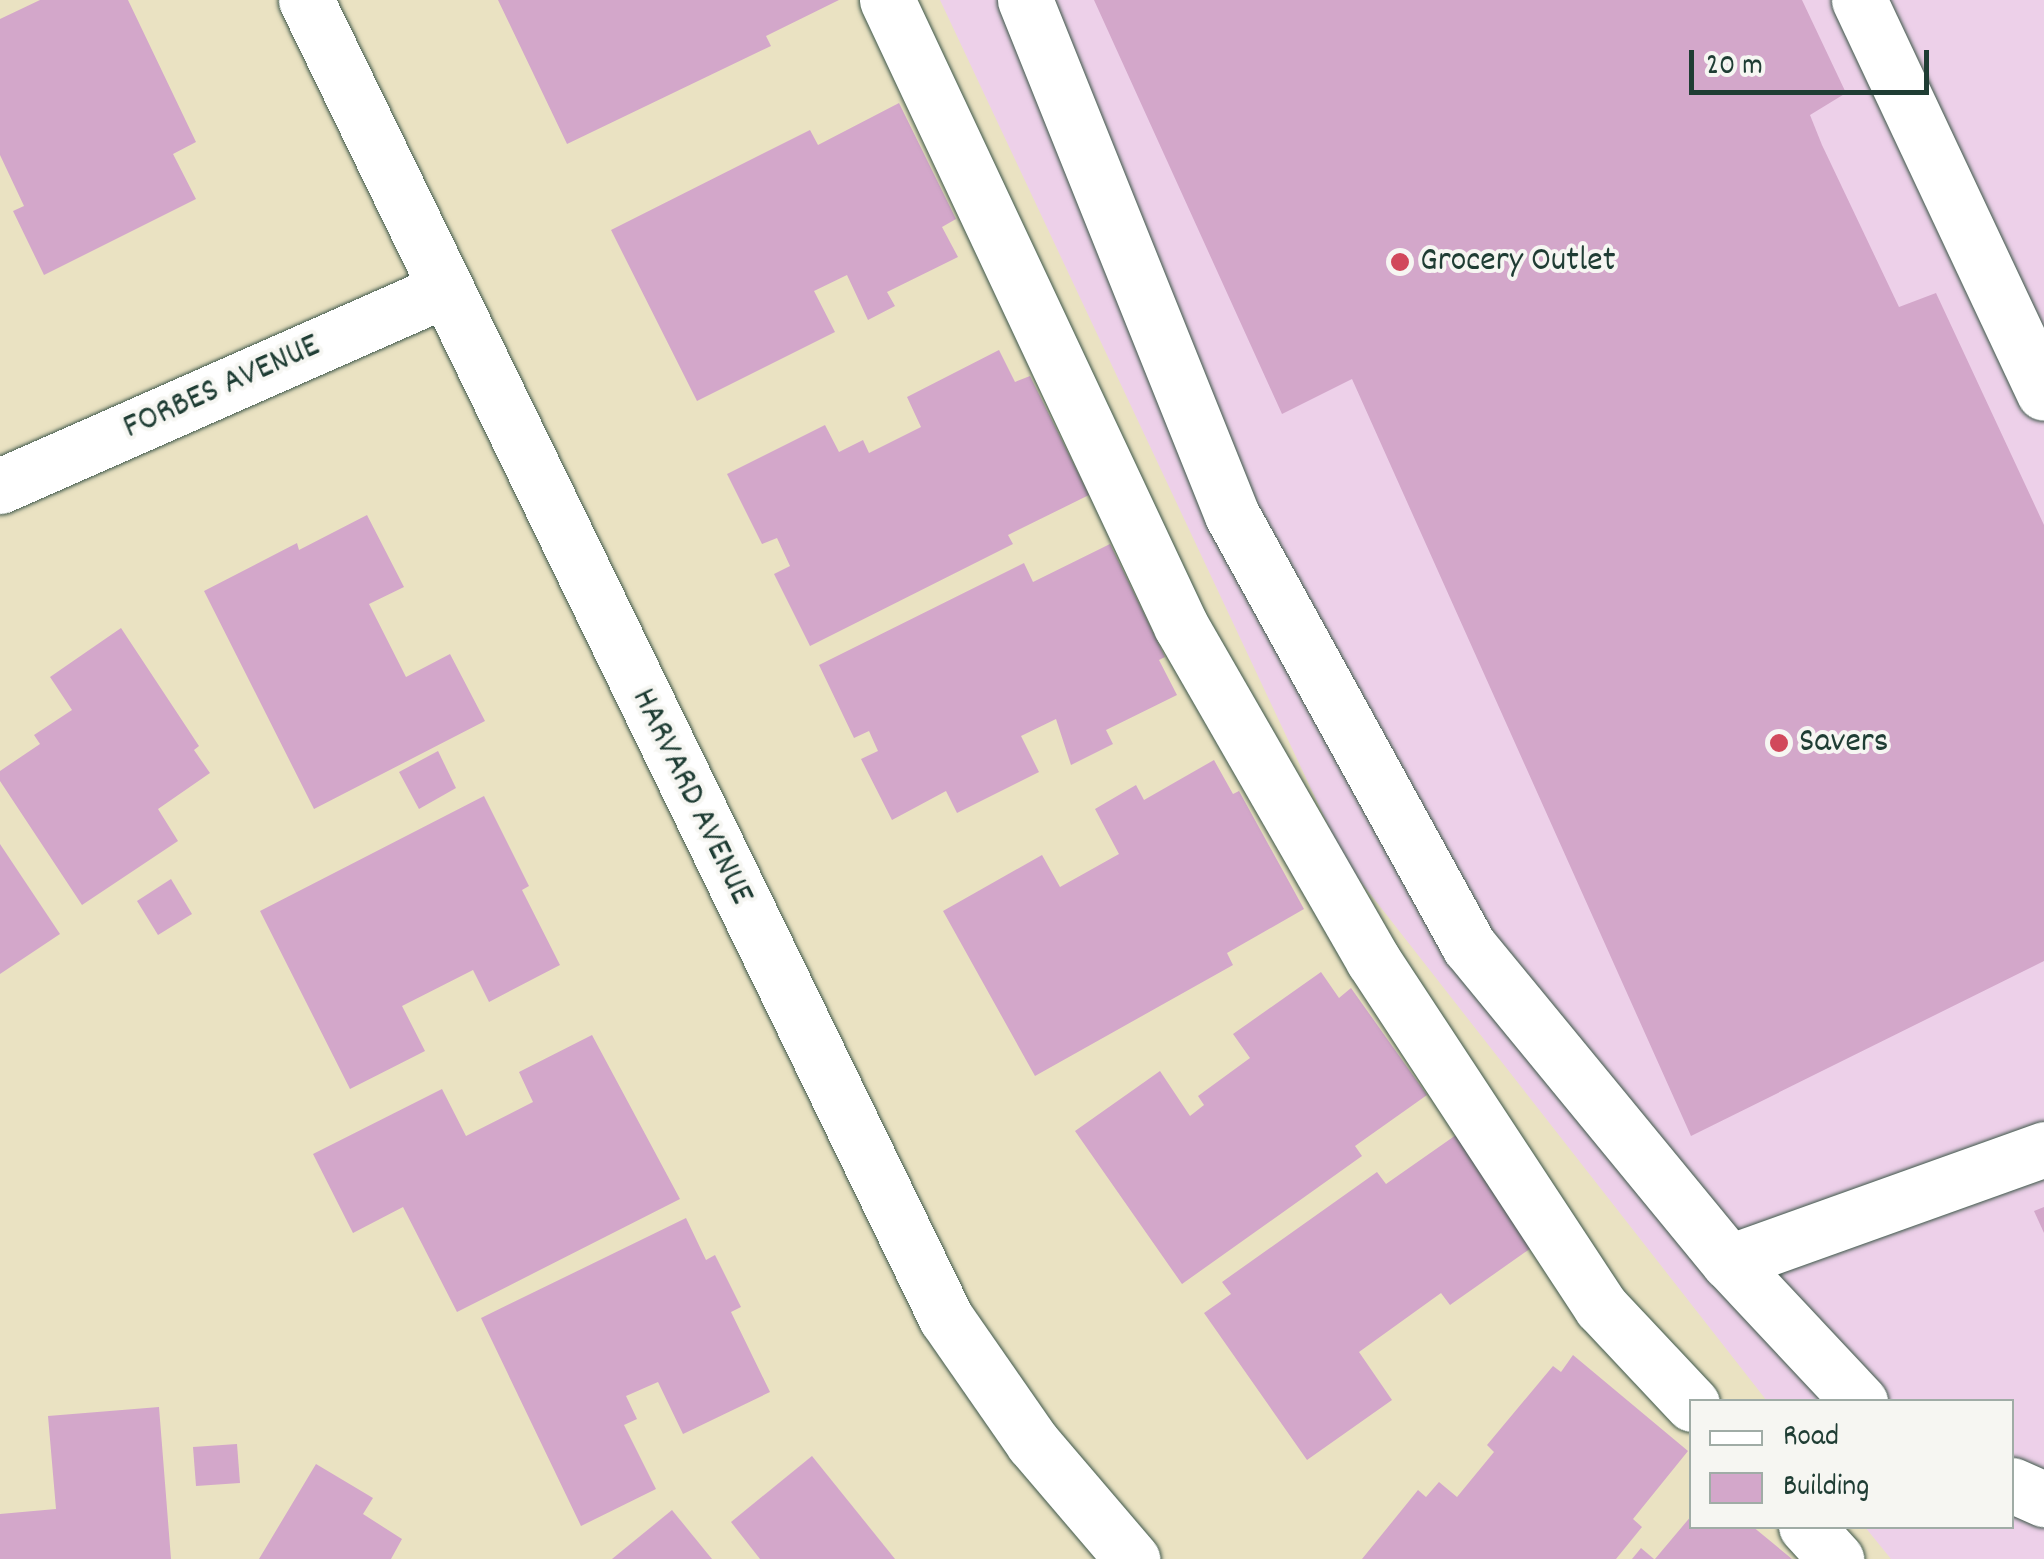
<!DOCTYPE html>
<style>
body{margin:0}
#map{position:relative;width:2044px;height:1559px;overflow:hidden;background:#eae2c2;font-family:Dekko,sans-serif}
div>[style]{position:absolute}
.built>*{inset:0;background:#edd0e9}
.building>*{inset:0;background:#d3a7ca}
.roads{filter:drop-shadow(0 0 2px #3d5649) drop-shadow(0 0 2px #3d5649)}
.minor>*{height:55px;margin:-27.5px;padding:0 27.5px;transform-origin:27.5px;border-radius:27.5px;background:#fff}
.dots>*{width:28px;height:28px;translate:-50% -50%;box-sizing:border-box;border:5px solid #f6f6f2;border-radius:50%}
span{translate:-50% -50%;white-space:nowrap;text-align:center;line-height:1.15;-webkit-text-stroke:8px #f6f6f2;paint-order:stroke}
.poi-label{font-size:35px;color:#1f3d34}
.left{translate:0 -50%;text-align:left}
.street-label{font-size:35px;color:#1f3d34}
.legend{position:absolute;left:1689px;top:1399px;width:325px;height:130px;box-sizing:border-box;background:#f6f6f2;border:2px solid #a0aca6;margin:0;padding:12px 18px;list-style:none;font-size:30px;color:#1f3d34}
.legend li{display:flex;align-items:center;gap:20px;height:50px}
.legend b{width:50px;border:2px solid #a0aca6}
.scale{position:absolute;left:1689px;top:50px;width:240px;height:45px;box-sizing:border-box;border:5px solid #1f3d34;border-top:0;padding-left:12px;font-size:30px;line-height:35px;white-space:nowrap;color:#1f3d34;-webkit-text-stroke:8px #f6f6f2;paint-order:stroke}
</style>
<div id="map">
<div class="built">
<div style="clip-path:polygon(940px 0,2044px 0,2044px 1559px,1891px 1559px,1865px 1527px,2012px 1526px,2012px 1402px,1767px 1401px,1346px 863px)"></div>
</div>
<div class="building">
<div style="clip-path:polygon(40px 0,128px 0,196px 142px,173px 154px,196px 199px,44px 275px,13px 211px,24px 206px,0 155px,0 19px)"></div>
<div style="clip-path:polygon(498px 0,839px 0,766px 36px,771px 46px,567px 144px)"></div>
<div style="clip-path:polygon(1094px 0,1802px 0,1846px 93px,1810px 115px,1822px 145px,1899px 307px,1936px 293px,2044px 525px,2044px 961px,1691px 1136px,1352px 379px,1282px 414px)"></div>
<div style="clip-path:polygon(899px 103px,956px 219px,942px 227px,958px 257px,887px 292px,895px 306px,868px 320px,847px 275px,814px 291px,835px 332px,697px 401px,611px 230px,810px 130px,818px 145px)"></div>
<div style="clip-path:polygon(999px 350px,1015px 382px,1030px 376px,1089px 495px,1008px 535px,1013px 544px,810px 646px,774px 574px,790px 566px,777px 538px,762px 544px,727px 474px,825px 425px,839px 452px,863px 440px,869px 453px,921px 427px,907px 397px)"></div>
<div style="clip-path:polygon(367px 515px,404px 587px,369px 604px,406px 677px,450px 654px,485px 721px,314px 809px,204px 591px,297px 543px,299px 550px)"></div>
<div style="clip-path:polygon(1110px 544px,1165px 657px,1159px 660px,1177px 695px,1106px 730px,1113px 744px,1071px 765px,1056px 719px,1021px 736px,1039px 772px,957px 813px,946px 791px,892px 820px,861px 759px,878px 751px,869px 731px,854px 738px,819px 665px,1024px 563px,1033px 582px)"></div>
<div style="clip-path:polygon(121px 628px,199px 746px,194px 750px,210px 773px,158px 809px,178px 841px,82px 905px,0 781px,0 771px,40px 744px,34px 735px,72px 710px,50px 677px)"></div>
<div style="clip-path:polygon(438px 751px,456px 788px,419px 809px,399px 772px)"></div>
<div style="clip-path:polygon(1214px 760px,1233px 794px,1239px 791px,1304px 909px,1227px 953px,1233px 965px,1035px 1076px,943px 911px,1042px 855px,1060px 887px,1119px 854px,1095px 809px,1136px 785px,1144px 800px)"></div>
<div style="clip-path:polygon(484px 796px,529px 886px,522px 890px,560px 965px,489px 1002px,473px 970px,402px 1006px,425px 1051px,350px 1089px,260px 911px)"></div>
<div style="clip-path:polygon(0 844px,60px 934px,0 974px)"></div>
<div style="clip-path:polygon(171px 879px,192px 914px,158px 935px,137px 901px)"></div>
<div style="clip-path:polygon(1321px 972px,1339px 998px,1351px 988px,1427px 1095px,1355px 1146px,1362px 1156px,1182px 1284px,1075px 1131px,1160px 1071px,1190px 1116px,1204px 1105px,1198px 1096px,1250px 1058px,1233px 1034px)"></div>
<div style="clip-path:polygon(592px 1035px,680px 1199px,457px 1312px,403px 1207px,353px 1233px,313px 1154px,442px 1089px,466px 1136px,533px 1102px,519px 1072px)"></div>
<div style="clip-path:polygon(1456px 1135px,1534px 1246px,1450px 1305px,1441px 1293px,1359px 1352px,1392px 1400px,1307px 1460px,1204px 1313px,1231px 1294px,1222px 1282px,1377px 1172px,1386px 1184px)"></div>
<div style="clip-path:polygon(2044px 1207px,2044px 1233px,2034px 1211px)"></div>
<div style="clip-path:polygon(686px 1218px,706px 1260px,715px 1255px,741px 1307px,731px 1312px,770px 1392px,683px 1434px,658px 1382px,626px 1396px,637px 1419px,624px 1425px,656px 1489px,581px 1526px,481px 1318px)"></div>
<div style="clip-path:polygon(1573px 1355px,1688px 1451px,1633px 1519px,1642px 1527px,1616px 1559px,1362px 1559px,1418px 1490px,1426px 1497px,1439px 1482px,1457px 1497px,1494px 1452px,1487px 1445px,1553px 1366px,1561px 1372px)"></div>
<div style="clip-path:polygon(159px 1407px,171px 1559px,0 1559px,0 1514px,56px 1509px,48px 1416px)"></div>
<div style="clip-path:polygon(237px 1444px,240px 1483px,196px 1486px,193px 1447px)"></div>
<div style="clip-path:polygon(812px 1456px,895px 1559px,760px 1559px,731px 1522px)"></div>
<div style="clip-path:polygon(316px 1464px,373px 1498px,363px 1514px,402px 1539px,391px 1559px,259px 1559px)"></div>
<div style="clip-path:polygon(672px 1510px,712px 1559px,612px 1559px)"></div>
<div style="clip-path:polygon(1692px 1515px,1692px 1526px,1752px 1526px,1792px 1559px,1655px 1559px)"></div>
<div style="clip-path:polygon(1641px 1548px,1654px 1559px,1632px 1559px)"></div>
</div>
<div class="roads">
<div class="minor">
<div style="left:306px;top:0;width:1465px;rotate:64.1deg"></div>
<div style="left:946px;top:1318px;width:152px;rotate:55.2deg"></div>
<div style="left:1033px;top:1443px;width:153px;rotate:49.5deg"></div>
<div style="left:887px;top:0;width:692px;rotate:64.84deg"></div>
<div style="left:1181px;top:626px;width:385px;rotate:60.1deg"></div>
<div style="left:1373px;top:960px;width:415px;rotate:56.7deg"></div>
<div style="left:1601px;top:1307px;width:133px;rotate:46.8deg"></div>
<div style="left:1025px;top:0;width:555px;rotate:68.1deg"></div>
<div style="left:1232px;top:515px;width:492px;rotate:61.2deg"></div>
<div style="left:1469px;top:946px;width:409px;rotate:50.6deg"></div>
<div style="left:1729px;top:1262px;width:335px;rotate:-19.7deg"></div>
<div style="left:1859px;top:0;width:434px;rotate:64.8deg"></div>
<div style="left:0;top:486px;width:485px;rotate:-23.8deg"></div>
<div style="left:1729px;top:1262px;width:192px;rotate:46.9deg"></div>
<div style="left:2012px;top:1485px;width:35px;rotate:24deg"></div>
<div style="left:1806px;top:1526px;width:45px;rotate:47.7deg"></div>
</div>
</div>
<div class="dots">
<div style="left:1400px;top:262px;background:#d1495b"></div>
<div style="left:1779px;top:743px;background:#d1495b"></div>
</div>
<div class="poi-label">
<span class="left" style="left:1420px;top:262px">Grocery Outlet</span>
<span class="left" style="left:1799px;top:743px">Savers</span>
</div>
<div class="street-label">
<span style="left:222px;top:388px;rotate:-24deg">FORBES AVENUE</span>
<span style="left:691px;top:797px;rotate:64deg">HARVARD AVENUE</span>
</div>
<ul class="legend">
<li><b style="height:12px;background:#fff"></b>Road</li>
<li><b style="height:28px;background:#d3a7ca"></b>Building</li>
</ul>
<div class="scale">20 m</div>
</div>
